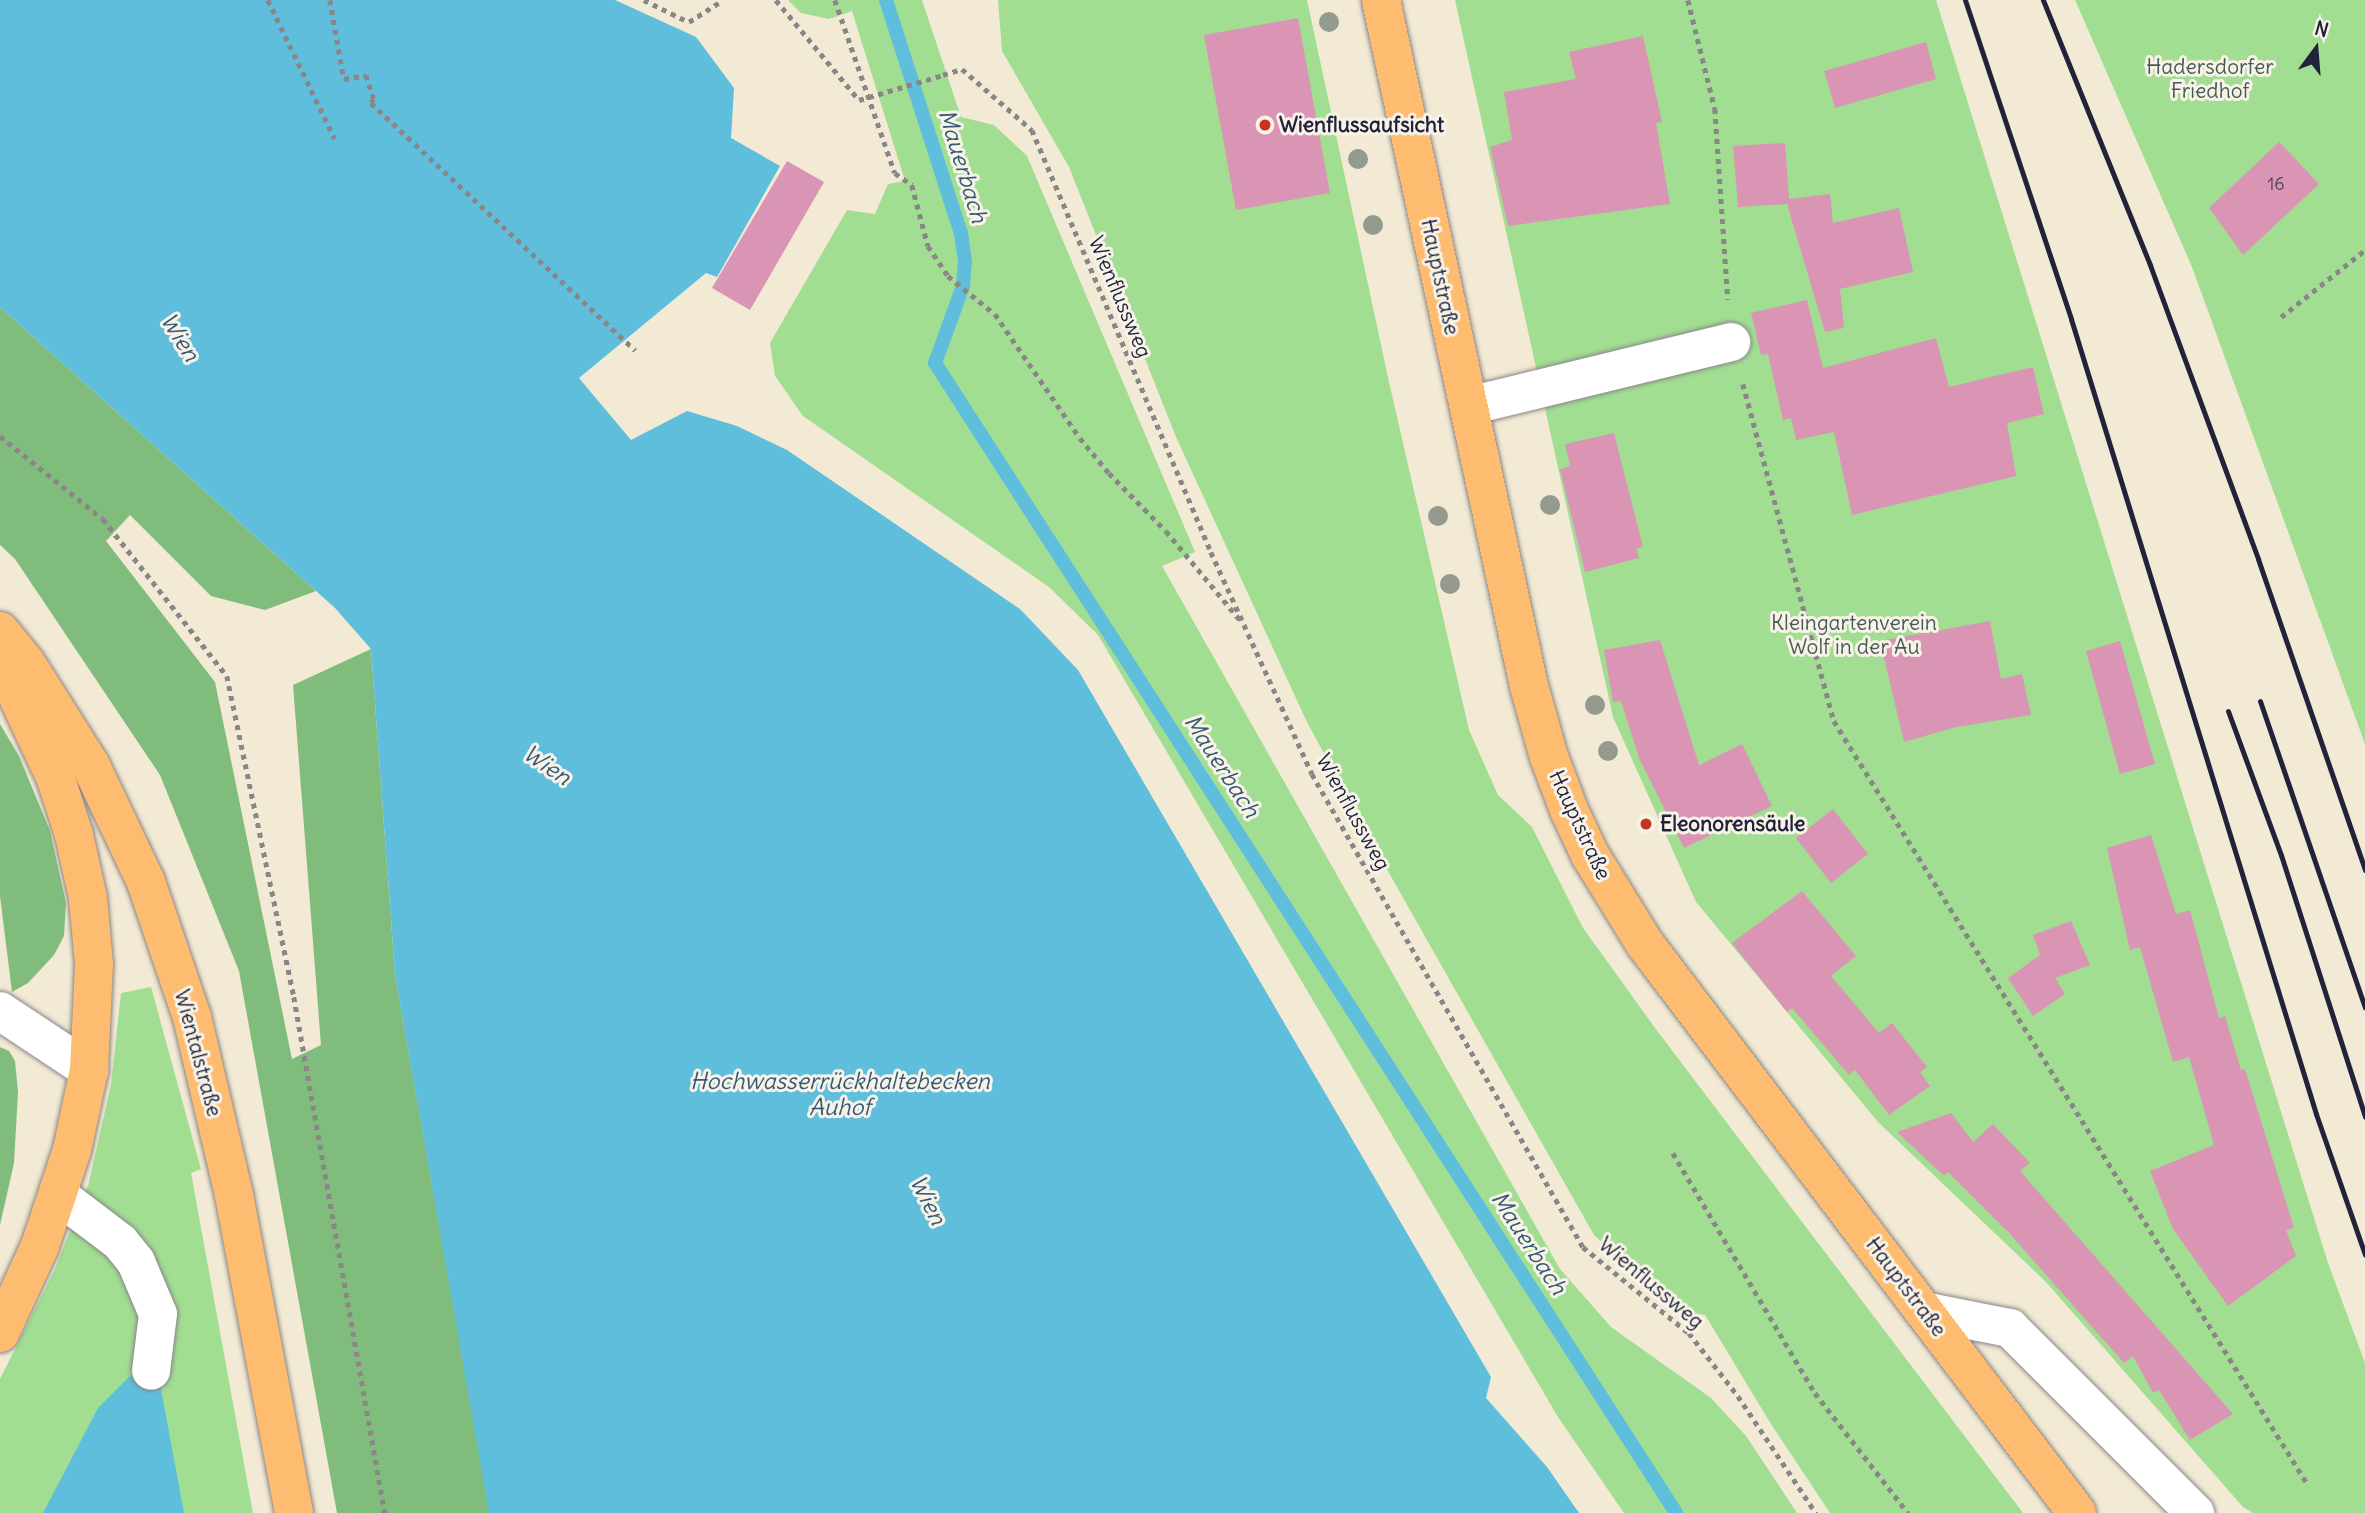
<!DOCTYPE html>
<meta charset="utf-8">
<style>
body{margin:0}
#map{position:relative;width:2365px;height:1513px;overflow:hidden;background:#f2ead4;font-family:Delius,sans-serif}
div>[style]{position:absolute}
.green>*{inset:0;background:#a1de92}
.forest>*{inset:0;background:#80bd7c}
.water>*{inset:0;background:#5ebedc}
.stream>*{height:14px;margin:-7px;padding:0 7px;transform-origin:7px;border-radius:7px;background:#5ebedc}
.building>*{inset:0;background:#da95b5}
.path>*{height:4.5px;margin-top:-2.25px;transform-origin:0;background:repeating-linear-gradient(90deg,#8a8688 0 5px,transparent 0 10px)}
.roads{filter:drop-shadow(0 0 2px #8a8688) drop-shadow(0 0 2px #8a8688)}
.minor>*{height:38px;margin:-19px;padding:0 19px;transform-origin:19px;border-radius:19px;background:#fff}
.major>*{height:38px;margin:-19px;padding:0 19px;transform-origin:19px;border-radius:19px;background:#febc70}
.rail>*{height:5px;margin:-2.5px;padding:0 2.5px;transform-origin:2.5px;border-radius:2.5px;background:#22223b}
.path-bridge>*{height:4.5px;margin-top:-2.25px;transform-origin:0;background:repeating-linear-gradient(90deg,#8a8688 0 5px,transparent 0 10px)}
.trees>*{width:20px;height:20px;margin:-10px;border-radius:50%;background:#949b8e}
.dots>*{width:19px;height:19px;translate:-50% -50%;box-sizing:border-box;border:4px solid #f7f3e8;border-radius:50%}
span{translate:-50% -50%;white-space:nowrap;text-align:center;line-height:1.15;-webkit-text-stroke:6px #f7f3e8;paint-order:stroke}
.number-label{font-size:18px;color:#503f5a}
.number-label span{-webkit-text-stroke-width:0}
.park-label{font-size:21px;color:#485a55}
.poi-label{font-size:21px;color:#22223b;font-weight:700}
.left{translate:0 -50%;text-align:left}
.street-label{font-size:21px;color:#22223b}
.water-label{font-size:23px;color:#375973;font-style:italic}
.north{position:absolute;left:2281px;top:14px;width:70px;height:70px;-webkit-text-stroke:5px #f7f3e8;paint-order:stroke;rotate:16deg;font-size:19px;font-weight:700;line-height:28px;text-align:center;color:#22223b}
.north::after{content:'';display:block;margin:auto;width:24px;height:32px;background:#22223b;clip-path:polygon(50% 0,100% 100%,50% 72%,0 100%)}
</style>
<div id="map">
<div class="green">
<div style="clip-path:polygon(788px 0,922px 0,961px 117px,994px 125px,1027px 156px,1195px 552px,1162px 566px,1560px 1269px,1611px 1327px,1711px 1398px,1746px 1436px,1797px 1513px,1624px 1513px,1558px 1417px,1098px 635px,1049px 587px,803px 416px,775px 376px,770px 343px,847px 210px,875px 214px,888px 184px,905px 181px,852px 11px,829px 19px,801px 13px)"></div>
<div style="clip-path:polygon(998px 0,1307px 0,1389px 382px,1469px 730px,1498px 795px,1532px 827px,1583px 928px,1658px 1032px,2023px 1513px,1830px 1513px,1771px 1424px,1705px 1315px,1678px 1311px,1594px 1235px,1376px 850px,1306px 720px,1176px 437px,1069px 167px,1002px 51px)"></div>
<div style="clip-path:polygon(1455px 0,1936px 0,2328px 1263px,2365px 1363px,2365px 1513px,2253px 1513px,2243px 1507px,2046px 1282px,1878px 1122px,1696px 902px,1613px 717px)"></div>
<div style="clip-path:polygon(2075px 0,2365px 0,2365px 744px,2192px 267px)"></div>
<div style="clip-path:polygon(151px 987px,201px 1169px,191px 1173px,253px 1513px,0 1513px,0 1379px,54px 1271px,88px 1186px,111px 1085px,121px 993px)"></div>
</div>
<div class="forest">
<div style="clip-path:polygon(0 307px,316px 591px,265px 610px,211px 596px,130px 515px,106px 541px,215px 682px,292px 1059px,321px 1045px,293px 685px,371px 649px,395px 974px,490px 1513px,337px 1513px,239px 971px,160px 775px,15px 559px,0 545px)"></div>
<div style="clip-path:polygon(0 724px,19px 756px,50px 831px,66px 903px,64px 936px,54px 955px,28px 983px,12px 992px,0 896px)"></div>
<div style="clip-path:polygon(0 1047px,9px 1051px,15px 1061px,18px 1092px,14px 1163px,0 1225px)"></div>
</div>
<div class="water">
<div style="clip-path:polygon(0 0,615px 0,696px 37px,734px 88px,731px 138px,780px 166px,717px 277px,706px 273px,579px 378px,631px 440px,687px 411px,737px 426px,787px 450px,1020px 609px,1078px 670px,1491px 1377px,1486px 1398px,1547px 1467px,1579px 1513px,489px 1513px,395px 974px,371px 649px,335px 608px,0 307px)"></div>
<div style="clip-path:polygon(130px 1376px,160px 1384px,184px 1513px,43px 1513px,98px 1408px)"></div>
</div>
<div class="stream">
<div style="left:886px;top:0;width:245px;rotate:72.2deg"></div>
<div style="left:961px;top:233px;width:29px;rotate:82deg"></div>
<div style="left:965px;top:262px;width:24px;rotate:95deg"></div>
<div style="left:963px;top:286px;width:82px;rotate:110deg"></div>
<div style="left:935px;top:363px;width:1368px;rotate:57.2deg"></div>
</div>
<div class="building">
<div style="clip-path:polygon(1298px 18px,1330px 193px,1236px 210px,1204px 35px)"></div>
<div style="clip-path:polygon(1643px 36px,1662px 122px,1656px 123px,1670px 204px,1508px 226px,1490px 147px,1512px 140px,1504px 92px,1576px 79px,1569px 52px)"></div>
<div style="clip-path:polygon(1926px 42px,1936px 79px,1835px 108px,1824px 71px)"></div>
<div style="clip-path:polygon(2279px 142px,2319px 184px,2243px 255px,2209px 208px)"></div>
<div style="clip-path:polygon(1785px 143px,1789px 199px,1830px 194px,1833px 223px,1899px 208px,1913px 272px,1840px 289px,1844px 328px,1825px 332px,1787px 204px,1738px 207px,1733px 146px)"></div>
<div style="clip-path:polygon(787px 161px,824px 182px,750px 310px,712px 288px)"></div>
<div style="clip-path:polygon(1807px 300px,1823px 368px,1936px 338px,1949px 387px,2033px 367px,2044px 414px,2007px 423px,2016px 476px,1852px 515px,1834px 432px,1796px 440px,1791px 418px,1783px 420px,1768px 354px,1761px 355px,1751px 313px)"></div>
<div style="clip-path:polygon(1614px 433px,1643px 547px,1636px 548px,1639px 558px,1585px 572px,1560px 469px,1570px 466px,1565px 444px)"></div>
<div style="clip-path:polygon(1990px 621px,2001px 679px,2022px 674px,2031px 715px,1956px 727px,1904px 742px,1880px 641px)"></div>
<div style="clip-path:polygon(1660px 640px,1699px 765px,1742px 744px,1772px 806px,1684px 848px,1639px 758px,1621px 701px,1613px 702px,1604px 650px)"></div>
<div style="clip-path:polygon(2120px 641px,2155px 764px,2120px 774px,2086px 651px)"></div>
<div style="clip-path:polygon(1833px 809px,1868px 854px,1831px 883px,1796px 838px)"></div>
<div style="clip-path:polygon(2151px 835px,2176px 914px,2190px 910px,2219px 1018px,2225px 1016px,2241px 1070px,2245px 1069px,2294px 1228px,2286px 1230px,2296px 1256px,2228px 1306px,2173px 1229px,2150px 1171px,2214px 1145px,2189px 1057px,2173px 1062px,2140px 947px,2130px 950px,2107px 848px)"></div>
<div style="clip-path:polygon(1802px 891px,1856px 956px,1831px 976px,1879px 1033px,1892px 1023px,1927px 1067px,1920px 1072px,1930px 1086px,1889px 1115px,1855px 1070px,1849px 1075px,1792px 1008px,1787px 1012px,1732px 943px)"></div>
<div style="clip-path:polygon(2071px 921px,2090px 965px,2055px 978px,2065px 994px,2033px 1016px,2008px 978px,2040px 955px,2033px 935px)"></div>
<div style="clip-path:polygon(1951px 1113px,1973px 1142px,1993px 1124px,2030px 1163px,2020px 1171px,2233px 1414px,2190px 1440px,2159px 1390px,2153px 1393px,2133px 1356px,2124px 1363px,2010px 1234px,1948px 1172px,1944px 1176px,1897px 1132px)"></div>
</div>
<div class="path">
<div style="left:268px;top:0;width:154px;rotate:64.3deg"></div>
<div style="left:330px;top:0;width:80px;rotate:80deg"></div>
<div style="left:344px;top:79px;width:22px;rotate:-10deg"></div>
<div style="left:366px;top:75px;width:25px;rotate:72deg"></div>
<div style="left:374px;top:99px;width:5px;rotate:127deg"></div>
<div style="left:371px;top:103px;width:362px;rotate:43.1deg"></div>
<div style="left:644px;top:0;width:50px;rotate:26.1deg"></div>
<div style="left:689px;top:22px;width:40px;rotate:-32.9deg"></div>
<div style="left:776px;top:0;width:130px;rotate:50.3deg"></div>
<div style="left:835px;top:0;width:183px;rotate:70.9deg"></div>
<div style="left:895px;top:173px;width:21px;rotate:35deg"></div>
<div style="left:912px;top:185px;width:63px;rotate:75.3deg"></div>
<div style="left:928px;top:246px;width:36px;rotate:56deg"></div>
<div style="left:948px;top:276px;width:60px;rotate:39deg"></div>
<div style="left:995px;top:314px;width:150px;rotate:55.6deg"></div>
<div style="left:1080px;top:438px;width:45px;rotate:50.4deg"></div>
<div style="left:1109px;top:473px;width:81px;rotate:45.5deg"></div>
<div style="left:1166px;top:531px;width:117px;rotate:50.2deg"></div>
<div style="left:1688px;top:0;width:112px;rotate:76.1deg"></div>
<div style="left:1715px;top:109px;width:191px;rotate:86.1deg"></div>
<div style="left:943px;top:75px;width:20px;rotate:-18deg"></div>
<div style="left:962px;top:69px;width:93px;rotate:41.1deg"></div>
<div style="left:1032px;top:130px;width:458px;rotate:67deg"></div>
<div style="left:1211px;top:552px;width:244px;rotate:65.5deg"></div>
<div style="left:1312px;top:774px;width:545px;rotate:60.19deg"></div>
<div style="left:1583px;top:1247px;width:136px;rotate:39.1deg"></div>
<div style="left:1689px;top:1333px;width:80px;rotate:52.1deg"></div>
<div style="left:1738px;top:1396px;width:141px;rotate:56.3deg"></div>
<div style="left:2281px;top:317px;width:107px;rotate:-38.6deg"></div>
<div style="left:1743px;top:384px;width:349px;rotate:74.9deg"></div>
<div style="left:1834px;top:721px;width:899px;rotate:58.18deg"></div>
<div style="left:0;top:436px;width:132px;rotate:38.9deg"></div>
<div style="left:103px;top:519px;width:200px;rotate:51.7deg"></div>
<div style="left:227px;top:676px;width:328px;rotate:78.2deg"></div>
<div style="left:294px;top:997px;width:524px;rotate:80deg"></div>
<div style="left:1673px;top:1153px;width:279px;rotate:59.4deg"></div>
<div style="left:1815px;top:1393px;width:152px;rotate:52.2deg"></div>
</div>
<div class="roads">
<div class="minor">
<div style="left:1469px;top:406px;width:270px;rotate:-13.7deg"></div>
<div style="left:0;top:1011px;width:107px;rotate:33.5deg"></div>
<div style="left:58px;top:1195px;width:78px;rotate:37.2deg"></div>
<div style="left:120px;top:1242px;width:26px;rotate:51deg"></div>
<div style="left:136px;top:1262px;width:56px;rotate:67.1deg"></div>
<div style="left:158px;top:1314px;width:57px;rotate:97deg"></div>
<div style="left:1924px;top:1311px;width:88px;rotate:11.2deg"></div>
<div style="left:2010px;top:1328px;width:262px;rotate:45deg"></div>
</div>
<div class="major">
<div style="left:1381px;top:0;width:702px;rotate:77.83deg"></div>
<div style="left:1529px;top:686px;width:74px;rotate:74.3deg"></div>
<div style="left:1549px;top:757px;width:57px;rotate:69.3deg"></div>
<div style="left:1569px;top:810px;width:50px;rotate:65deg"></div>
<div style="left:1590px;top:855px;width:105px;rotate:58.3deg"></div>
<div style="left:1645px;top:944px;width:714px;rotate:52.79deg"></div>
<div style="left:0;top:631px;width:41px;rotate:50.9deg"></div>
<div style="left:26px;top:663px;width:122px;rotate:57.7deg"></div>
<div style="left:91px;top:766px;width:128px;rotate:64.6deg"></div>
<div style="left:146px;top:882px;width:143px;rotate:71.2deg"></div>
<div style="left:192px;top:1017px;width:183px;rotate:76.7deg"></div>
<div style="left:234px;top:1195px;width:324px;rotate:79.3deg"></div>
<div style="left:0;top:1333px;width:96px;rotate:-65.3deg"></div>
<div style="left:40px;top:1246px;width:101px;rotate:-71.6deg"></div>
<div style="left:72px;top:1150px;width:82px;rotate:-78deg"></div>
<div style="left:89px;top:1070px;width:106px;rotate:-87.3deg"></div>
<div style="left:94px;top:964px;width:66px;rotate:-95.2deg"></div>
<div style="left:88px;top:898px;width:65px;rotate:-102.5deg"></div>
<div style="left:74px;top:835px;width:59px;rotate:-107.8deg"></div>
<div style="left:56px;top:779px;width:123px;rotate:-114.9deg"></div>
</div>
</div>
<div class="rail">
<div style="left:1965px;top:0;width:336px;rotate:71.6deg"></div>
<div style="left:2071px;top:319px;width:832px;rotate:72.87deg"></div>
<div style="left:2316px;top:1114px;width:149px;rotate:70.8deg"></div>
<div style="left:2043px;top:0;width:286px;rotate:68deg"></div>
<div style="left:2150px;top:265px;width:313px;rotate:69.8deg"></div>
<div style="left:2258px;top:559px;width:329px;rotate:71deg"></div>
<div style="left:2260px;top:701px;width:324px;rotate:71.1deg"></div>
<div style="left:2228px;top:711px;width:153px;rotate:69.8deg"></div>
<div style="left:2281px;top:855px;width:275px;rotate:72.2deg"></div>
</div>
<div class="path-bridge">
<div style="left:859px;top:100px;width:88px;rotate:-16.6deg"></div>
</div>
<div class="trees">
<div style="left:1329px;top:22px"></div>
<div style="left:1358px;top:159px"></div>
<div style="left:1373px;top:225px"></div>
<div style="left:1550px;top:505px"></div>
<div style="left:1438px;top:516px"></div>
<div style="left:1450px;top:584px"></div>
<div style="left:1595px;top:705px"></div>
<div style="left:1608px;top:751px"></div>
</div>
<div class="dots">
<div style="left:1265px;top:125px;background:#c8321e"></div>
<div style="left:1646px;top:824px;background:#c8321e"></div>
</div>
<div class="number-label">
<span style="left:2276px;top:184px">16</span>
</div>
<div class="park-label">
<span style="left:2210px;top:79px">Hadersdorfer<br>Friedhof</span>
<span style="left:1854px;top:635px">Kleingartenverein<br>Wolf in der Au</span>
</div>
<div class="poi-label">
<span class="left" style="left:1279px;top:125px">Wienflussaufsicht</span>
<span class="left" style="left:1660px;top:824px">Eleonorensäule</span>
</div>
<div class="street-label">
<span style="left:1440px;top:277px;rotate:78deg">Hauptstraße</span>
<span style="left:1120px;top:297px;rotate:67deg">Wienflussweg</span>
<span style="left:1353px;top:812px;rotate:61deg">Wienflussweg</span>
<span style="left:1580px;top:825px;rotate:65deg">Hauptstraße</span>
<span style="left:198px;top:1053px;rotate:75deg">Wientalstraße</span>
<span style="left:1651px;top:1283px;rotate:40deg">Wienflussweg</span>
<span style="left:1906px;top:1287px;rotate:53deg">Hauptstraße</span>
</div>
<div class="water-label">
<span style="left:963px;top:166px;rotate:73deg">Mauerbach</span>
<span style="left:180px;top:337px;rotate:58deg">Wien</span>
<span style="left:547px;top:765px;rotate:34deg">Wien</span>
<span style="left:1222px;top:766px;rotate:57deg">Mauerbach</span>
<span style="left:840px;top:1094px">Hochwasserrückhaltebecken<br>Auhof</span>
<span style="left:928px;top:1200px;rotate:63deg">Wien</span>
<span style="left:1529px;top:1243px;rotate:57deg">Mauerbach</span>
</div>
<div class="north">N</div>
</div>
